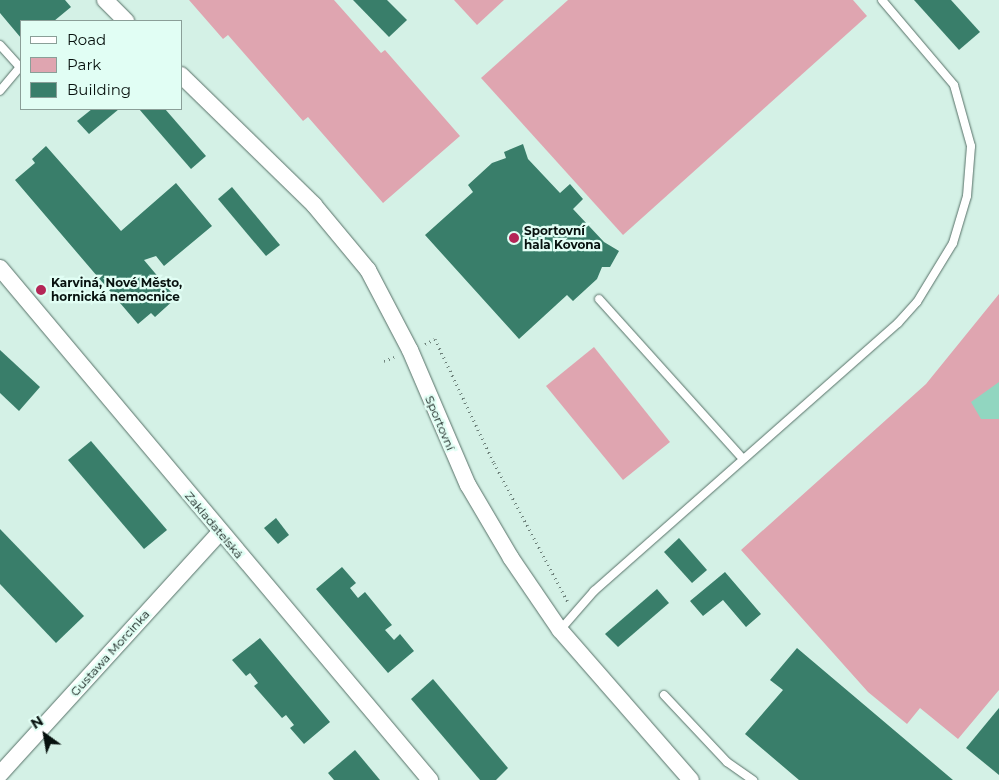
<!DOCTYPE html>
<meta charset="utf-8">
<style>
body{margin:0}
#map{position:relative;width:999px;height:780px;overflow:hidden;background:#d4f1e6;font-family:Montserrat,sans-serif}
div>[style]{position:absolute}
.green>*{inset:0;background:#dfa5b0}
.water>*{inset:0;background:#91d6c0}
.building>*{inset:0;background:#397e6a}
.path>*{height:3px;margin-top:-1.5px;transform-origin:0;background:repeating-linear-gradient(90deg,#6e827b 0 1px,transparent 0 5px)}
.roads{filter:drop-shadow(0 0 1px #567067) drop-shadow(0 0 1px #567067)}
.lane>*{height:8px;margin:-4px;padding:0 4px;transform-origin:4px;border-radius:4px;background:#fff}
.street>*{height:16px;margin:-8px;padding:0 8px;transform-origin:8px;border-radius:8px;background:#fff}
.dots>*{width:14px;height:14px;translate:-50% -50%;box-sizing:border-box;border:2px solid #e1fef4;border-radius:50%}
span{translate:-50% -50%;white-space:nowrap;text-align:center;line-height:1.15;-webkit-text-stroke:4.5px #e1fef4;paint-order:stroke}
.poi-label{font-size:12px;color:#07110e;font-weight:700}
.left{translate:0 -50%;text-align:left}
.street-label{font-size:12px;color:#07110e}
.legend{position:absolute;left:20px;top:20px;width:162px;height:90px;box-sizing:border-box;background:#e1fef4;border:1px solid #8a9f98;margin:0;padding:6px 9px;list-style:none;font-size:15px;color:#07110e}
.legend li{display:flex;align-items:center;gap:10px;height:25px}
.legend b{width:25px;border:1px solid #8a9f98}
.north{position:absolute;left:20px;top:710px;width:50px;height:50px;-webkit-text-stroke:4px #e1fef4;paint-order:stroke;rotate:328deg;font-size:14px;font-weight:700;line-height:20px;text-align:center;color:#07110e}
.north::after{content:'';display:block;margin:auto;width:18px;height:22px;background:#07110e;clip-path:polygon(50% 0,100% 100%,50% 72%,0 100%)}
</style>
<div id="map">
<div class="green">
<div style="clip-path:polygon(189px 0,334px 0,381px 53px,385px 50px,460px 136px,383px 203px,308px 117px,303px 121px,228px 35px,223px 39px)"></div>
<div style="clip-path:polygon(454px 0,504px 0,477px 25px)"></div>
<div style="clip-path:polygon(568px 0,853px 0,867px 16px,623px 235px,481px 78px)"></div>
<div style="clip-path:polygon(999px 294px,999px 690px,958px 739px,920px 708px,907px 724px,868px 692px,741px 550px,926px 384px)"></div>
<div style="clip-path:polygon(594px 347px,670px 442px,623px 480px,546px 386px)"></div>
</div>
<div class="water">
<div style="clip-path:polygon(999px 382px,999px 431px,999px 419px,981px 419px,971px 402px)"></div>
</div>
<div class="building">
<div style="clip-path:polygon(0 0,65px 0,71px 7px,54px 21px,21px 21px,21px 38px,0 13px)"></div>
<div style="clip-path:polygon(353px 0,387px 0,407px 20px,389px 37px)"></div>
<div style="clip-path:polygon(914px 0,951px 0,980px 32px,959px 50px)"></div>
<div style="clip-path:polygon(92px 109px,119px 109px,89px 134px,77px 121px)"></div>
<div style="clip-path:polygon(139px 109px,165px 109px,206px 156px,191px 169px)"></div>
<div style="clip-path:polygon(523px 144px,528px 159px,560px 193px,570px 184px,583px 199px,573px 209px,604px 242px,619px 251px,610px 267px,602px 267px,597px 279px,573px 301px,567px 295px,519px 339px,425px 235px,473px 192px,468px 185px,492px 163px,506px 158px,504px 152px)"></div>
<div style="clip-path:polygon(46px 146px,121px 231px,176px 183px,212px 226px,164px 266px,156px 256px,144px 260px,176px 298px,155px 317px,151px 313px,138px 324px,15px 180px,35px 163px,32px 159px)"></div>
<div style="clip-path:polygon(232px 187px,280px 245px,266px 256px,218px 199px)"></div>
<div style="clip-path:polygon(0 350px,40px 387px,19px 411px,0 393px)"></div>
<div style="clip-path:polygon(91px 441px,167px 530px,144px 549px,68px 460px)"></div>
<div style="clip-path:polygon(276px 518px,289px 535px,278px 544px,264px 528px)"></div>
<div style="clip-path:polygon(0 529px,84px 616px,56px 643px,0 584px)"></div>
<div style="clip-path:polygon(679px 538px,707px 570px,692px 583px,664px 552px)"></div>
<div style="clip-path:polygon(342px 567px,356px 583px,350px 588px,358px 598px,365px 592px,392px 625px,385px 630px,394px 640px,400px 634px,414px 651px,388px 673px,316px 589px)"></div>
<div style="clip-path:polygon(725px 572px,761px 614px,746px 627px,723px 600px,703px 616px,690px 601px)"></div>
<div style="clip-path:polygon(657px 589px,669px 603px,618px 647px,605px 634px)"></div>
<div style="clip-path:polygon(260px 638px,330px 722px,304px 744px,290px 728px,294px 725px,286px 715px,282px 718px,254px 686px,258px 683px,250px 673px,246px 676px,232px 660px)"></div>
<div style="clip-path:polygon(797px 648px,953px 780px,799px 780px,745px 734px,783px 690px,770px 680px)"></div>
<div style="clip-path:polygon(433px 679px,508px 768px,496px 780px,480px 780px,411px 699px)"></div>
<div style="clip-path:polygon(999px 708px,999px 775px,966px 748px)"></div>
<div style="clip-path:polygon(355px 750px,380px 780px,334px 780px,328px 773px)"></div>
</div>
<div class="path">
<div style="left:425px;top:344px;width:11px;rotate:-27deg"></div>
<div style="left:435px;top:339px;width:137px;rotate:64.6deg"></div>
<div style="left:494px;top:463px;width:157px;rotate:62deg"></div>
<div style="left:384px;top:361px;width:11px;rotate:-22deg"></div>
</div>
<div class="roads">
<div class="lane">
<div style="left:0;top:45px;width:30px;rotate:48deg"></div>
<div style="left:20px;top:67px;width:31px;rotate:130deg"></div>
<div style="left:599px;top:299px;width:214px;rotate:48deg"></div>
<div style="left:560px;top:630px;width:52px;rotate:-48.9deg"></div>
<div style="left:594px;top:591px;width:405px;rotate:-41.4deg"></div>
<div style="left:898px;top:323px;width:28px;rotate:-48deg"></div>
<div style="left:917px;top:302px;width:69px;rotate:-58.6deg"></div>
<div style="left:953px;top:243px;width:49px;rotate:-73.4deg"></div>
<div style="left:967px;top:196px;width:50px;rotate:-85.4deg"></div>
<div style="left:971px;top:146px;width:63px;rotate:-105.6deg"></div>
<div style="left:954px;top:85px;width:111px;rotate:-130.3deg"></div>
<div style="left:664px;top:695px;width:92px;rotate:46.8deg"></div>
<div style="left:727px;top:762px;width:32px;rotate:35deg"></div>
</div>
<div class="street">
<div style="left:105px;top:0;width:30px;rotate:45deg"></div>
<div style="left:181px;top:75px;width:186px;rotate:44.3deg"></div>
<div style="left:314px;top:205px;width:85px;rotate:50.3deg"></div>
<div style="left:368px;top:270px;width:90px;rotate:62.3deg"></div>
<div style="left:410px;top:350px;width:147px;rotate:66.8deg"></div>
<div style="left:468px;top:485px;width:85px;rotate:59.5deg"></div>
<div style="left:511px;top:558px;width:87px;rotate:55.8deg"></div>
<div style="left:560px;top:630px;width:199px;rotate:48.9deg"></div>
<div style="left:0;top:268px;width:669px;rotate:49.97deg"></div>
<div style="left:0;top:774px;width:327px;rotate:-47.7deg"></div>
</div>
</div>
<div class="dots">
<div style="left:514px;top:238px;background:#b42556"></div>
<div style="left:41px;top:290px;background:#b42556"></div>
</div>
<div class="poi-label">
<span class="left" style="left:524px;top:238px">Sportovní<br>hala Kovona</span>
<span class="left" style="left:51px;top:290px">Karviná, Nové Město,<br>hornická nemocnice</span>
</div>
<div class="street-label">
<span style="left:440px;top:423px;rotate:67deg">Sportovní</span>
<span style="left:214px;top:525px;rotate:50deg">Zakladatelská</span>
<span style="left:110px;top:653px;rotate:-48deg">Gustawa Morcinka</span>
</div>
<ul class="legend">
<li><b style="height:6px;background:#fff"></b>Road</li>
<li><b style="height:14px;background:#dfa5b0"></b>Park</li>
<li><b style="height:14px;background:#397e6a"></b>Building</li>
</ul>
<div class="north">N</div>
</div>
